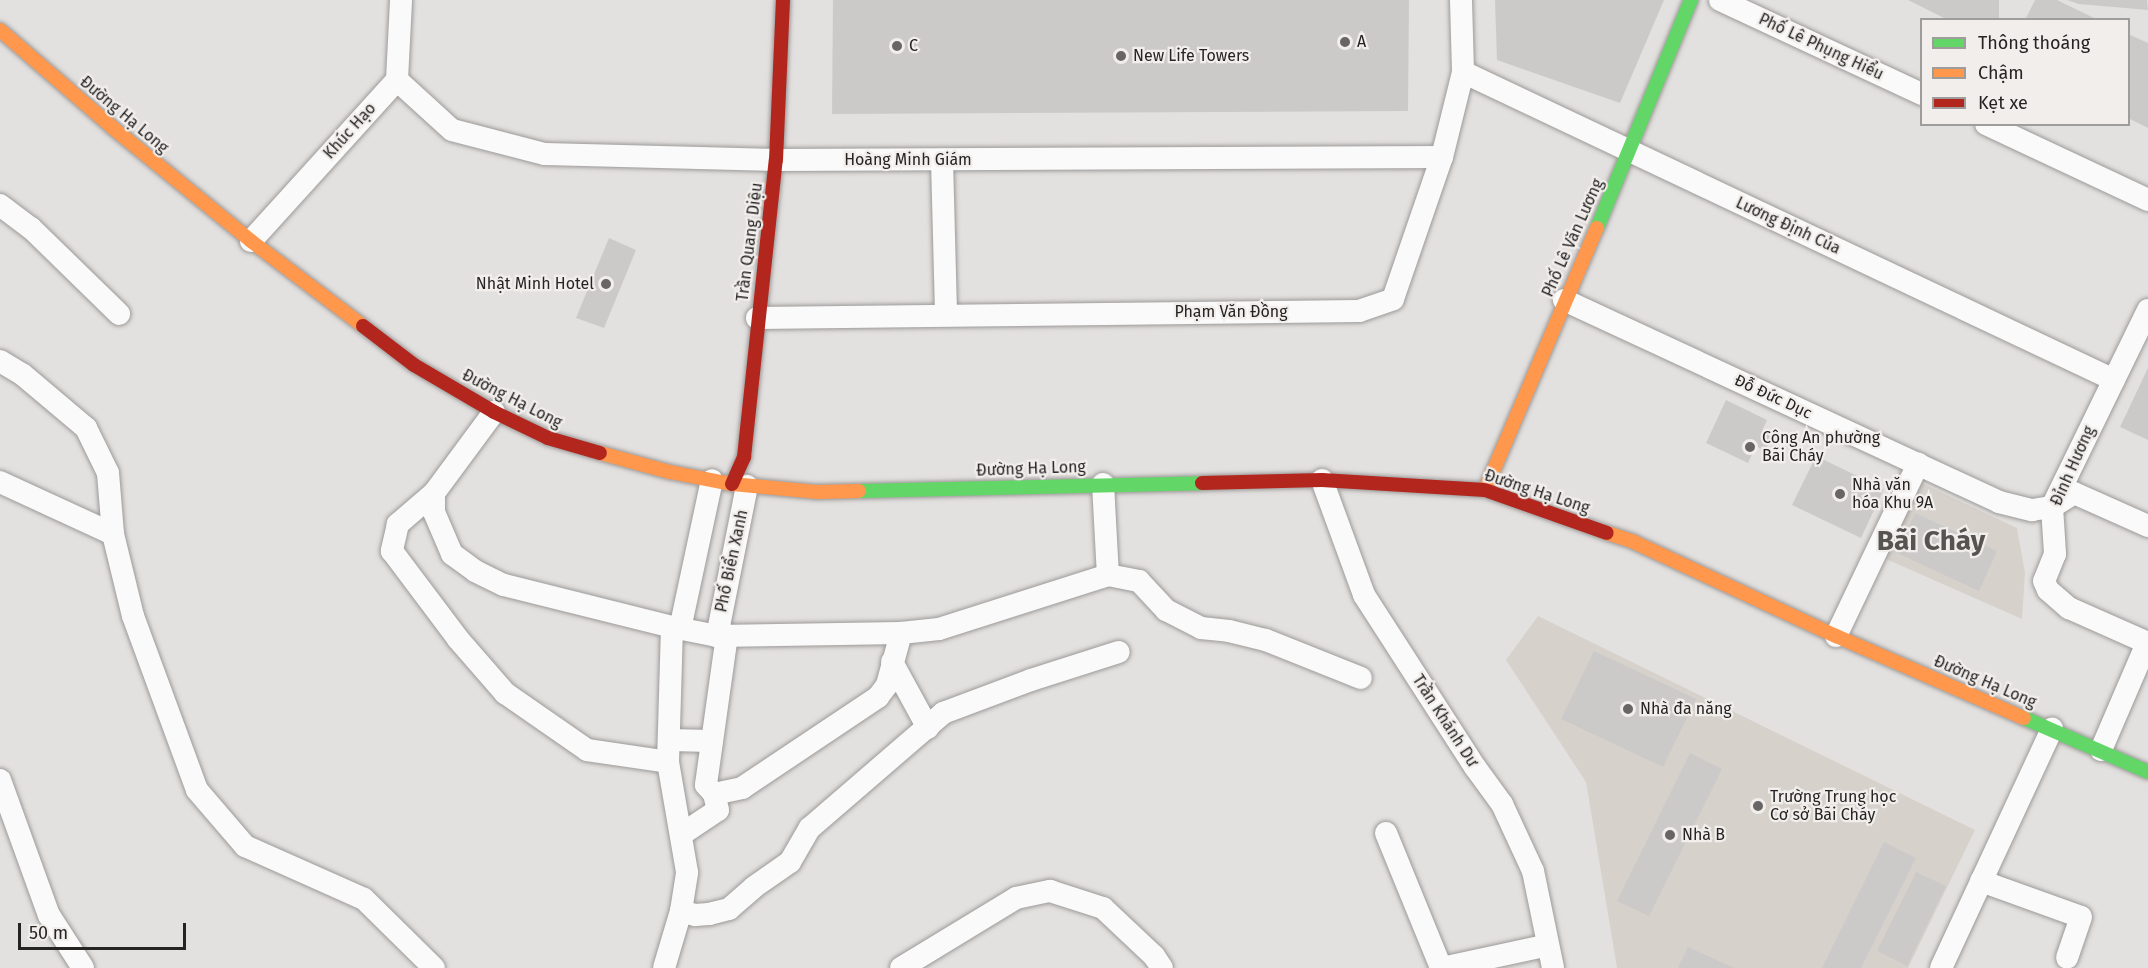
<!DOCTYPE html>
<meta charset="utf-8">
<style>
body{margin:0}
#map{position:relative;width:2148px;height:968px;overflow:hidden;background:#e3e1df;font-family:"Fira Sans",sans-serif}
div>[style]{position:absolute}
.built>*{inset:0;background:#d6d1cb}
.building>*{inset:0;background:#cbcac9}
.roads{filter:drop-shadow(0 0 2px #9c9a99) drop-shadow(0 0 2px #9c9a99)}
.street>*{height:22px;margin:-11px;padding:0 11px;transform-origin:11px;border-radius:11px;background:#fbfafa}
.fast>*{height:14px;margin:-7px;padding:0 7px;transform-origin:7px;border-radius:7px;background:#63d668}
.slow>*{height:14px;margin:-7px;padding:0 7px;transform-origin:7px;border-radius:7px;background:#ff974d}
.jam>*{height:14px;margin:-7px;padding:0 7px;transform-origin:7px;border-radius:7px;background:#b3261e}
.dots>*{width:16px;height:16px;translate:-50% -50%;box-sizing:border-box;border:3px solid #f1eeeb;border-radius:50%}
span{translate:-50% -50%;white-space:nowrap;text-align:center;line-height:1.15;-webkit-text-stroke:4.5px #f1eeeb;paint-order:stroke}
.poi-label{font-size:16px;color:#252423}
.left{translate:0 -50%;text-align:left}
.right{translate:-100% -50%;text-align:right}
.street-label{font-size:16px;color:#252423}
.town-label{font-size:28px;color:#565451;font-weight:700}
.legend{position:absolute;left:1920px;top:18px;width:210px;height:108px;box-sizing:border-box;background:#f1eeeb;border:2px solid #9f9d9b;margin:0;padding:8px 10px;list-style:none;font-size:18px;color:#252423}
.legend li{display:flex;align-items:center;gap:12px;height:30px}
.legend b{width:30px;border:2px solid #9f9d9b}
.scale{position:absolute;left:18px;top:923px;width:168px;height:27px;box-sizing:border-box;border:3px solid #252423;border-top:0;padding-left:8px;font-size:18px;line-height:21px;white-space:nowrap;color:#252423;-webkit-text-stroke:4px #f1eeeb;paint-order:stroke}
</style>
<div id="map">
<div class="built">
<div style="clip-path:polygon(1919px 482px,2017px 528px,2025px 573px,2022px 619px,1886px 559px)"></div>
<div style="clip-path:polygon(1538px 616px,1975px 830px,1908px 968px,1617px 968px,1586px 782px,1506px 660px)"></div>
</div>
<div class="building">
<div style="clip-path:polygon(833px 0,1409px 0,1408px 111px,832px 114px)"></div>
<div style="clip-path:polygon(1495px 0,1664px 0,1620px 103px,1497px 60px)"></div>
<div style="clip-path:polygon(1908px 0,1999px 0,1999px 20px,1948px 20px)"></div>
<div style="clip-path:polygon(2035px 0,2057px 0,2098px 20px,2025px 20px)"></div>
<div style="clip-path:polygon(2067px 0,2147px 0,2148px 10px,2079px 4px)"></div>
<div style="clip-path:polygon(2128px 34px,2148px 43px,2148px 128px,2128px 118px)"></div>
<div style="clip-path:polygon(609px 238px,636px 250px,604px 328px,576px 318px)"></div>
<div style="clip-path:polygon(2148px 368px,2148px 440px,2120px 427px)"></div>
<div style="clip-path:polygon(1726px 400px,1767px 420px,1762px 431px,1772px 436px,1765px 451px,1756px 446px,1748px 463px,1706px 443px)"></div>
<div style="clip-path:polygon(1816px 456px,1884px 489px,1861px 538px,1792px 505px)"></div>
<div style="clip-path:polygon(1915px 513px,1997px 551px,1979px 591px,1897px 553px)"></div>
<div style="clip-path:polygon(1594px 651px,1696px 699px,1663px 767px,1561px 719px)"></div>
<div style="clip-path:polygon(1690px 753px,1722px 769px,1649px 916px,1617px 901px)"></div>
<div style="clip-path:polygon(1884px 842px,1916px 858px,1861px 968px,1822px 968px)"></div>
<div style="clip-path:polygon(1916px 872px,1946px 886px,1907px 966px,1877px 951px)"></div>
<div style="clip-path:polygon(1688px 947px,1734px 968px,1678px 968px)"></div>
</div>
<div class="roads">
<div class="street">
<div style="left:1720px;top:0;width:223px;rotate:25deg"></div>
<div style="left:1463px;top:72px;width:720px;rotate:25.32deg"></div>
<div style="left:397px;top:80px;width:74px;rotate:42.3deg"></div>
<div style="left:452px;top:130px;width:96px;rotate:14.5deg"></div>
<div style="left:545px;top:154px;width:231px;rotate:1.5deg"></div>
<div style="left:776px;top:160px;width:666px;rotate:-0.26deg"></div>
<div style="left:1986px;top:124px;width:179px;rotate:25.1deg"></div>
<div style="left:942px;top:160px;width:155px;rotate:88.5deg"></div>
<div style="left:0;top:205px;width:39px;rotate:37deg"></div>
<div style="left:31px;top:228px;width:123px;rotate:44.3deg"></div>
<div style="left:251px;top:241px;width:217px;rotate:-47.8deg"></div>
<div style="left:397px;top:80px;width:80px;rotate:-87.1deg"></div>
<div style="left:1564px;top:300px;width:480px;rotate:24.9deg"></div>
<div style="left:1999px;top:502px;width:34px;rotate:14deg"></div>
<div style="left:2032px;top:510px;width:20px;rotate:-9deg"></div>
<div style="left:2052px;top:507px;width:26px;rotate:-32deg"></div>
<div style="left:2074px;top:493px;width:81px;rotate:24deg"></div>
<div style="left:2148px;top:310px;width:219px;rotate:116deg"></div>
<div style="left:2052px;top:507px;width:47px;rotate:86.3deg"></div>
<div style="left:2055px;top:554px;width:29px;rotate:112deg"></div>
<div style="left:2044px;top:581px;width:10px;rotate:66deg"></div>
<div style="left:2048px;top:590px;width:28px;rotate:41deg"></div>
<div style="left:2069px;top:608px;width:86px;rotate:23.9deg"></div>
<div style="left:757px;top:318px;width:602px;rotate:-0.67deg"></div>
<div style="left:1359px;top:311px;width:36px;rotate:-19deg"></div>
<div style="left:1393px;top:299px;width:150px;rotate:-71deg"></div>
<div style="left:1442px;top:157px;width:88px;rotate:-76.1deg"></div>
<div style="left:1463px;top:72px;width:72px;rotate:-91.6deg"></div>
<div style="left:0;top:361px;width:26px;rotate:31deg"></div>
<div style="left:22px;top:374px;width:84px;rotate:40.2deg"></div>
<div style="left:86px;top:428px;width:50px;rotate:63.9deg"></div>
<div style="left:108px;top:473px;width:61px;rotate:85.3deg"></div>
<div style="left:113px;top:534px;width:84px;rotate:76.3deg"></div>
<div style="left:133px;top:616px;width:185px;rotate:69.8deg"></div>
<div style="left:197px;top:790px;width:74px;rotate:49.4deg"></div>
<div style="left:245px;top:846px;width:130px;rotate:24deg"></div>
<div style="left:364px;top:899px;width:98px;rotate:44.6deg"></div>
<div style="left:494px;top:412px;width:101px;rotate:126.5deg"></div>
<div style="left:434px;top:493px;width:48px;rotate:139.3deg"></div>
<div style="left:398px;top:524px;width:28px;rotate:103deg"></div>
<div style="left:392px;top:551px;width:110px;rotate:53.1deg"></div>
<div style="left:458px;top:639px;width:72px;rotate:49deg"></div>
<div style="left:505px;top:693px;width:100px;rotate:34.8deg"></div>
<div style="left:587px;top:750px;width:82px;rotate:8.4deg"></div>
<div style="left:1322px;top:480px;width:122px;rotate:69.9deg"></div>
<div style="left:1364px;top:595px;width:205px;rotate:57.2deg"></div>
<div style="left:1475px;top:767px;width:46px;rotate:53.9deg"></div>
<div style="left:1502px;top:804px;width:74px;rotate:65.2deg"></div>
<div style="left:1533px;top:871px;width:99px;rotate:78.3deg"></div>
<div style="left:0;top:482px;width:124px;rotate:24.7deg"></div>
<div style="left:1103px;top:484px;width:91px;rotate:86.9deg"></div>
<div style="left:434px;top:493px;width:19px;rotate:90deg"></div>
<div style="left:434px;top:512px;width:46px;rotate:66.8deg"></div>
<div style="left:452px;top:554px;width:29px;rotate:36deg"></div>
<div style="left:475px;top:571px;width:32px;rotate:26deg"></div>
<div style="left:504px;top:585px;width:173px;rotate:14deg"></div>
<div style="left:672px;top:627px;width:46px;rotate:11.3deg"></div>
<div style="left:717px;top:636px;width:184px;rotate:-0.9deg"></div>
<div style="left:901px;top:633px;width:38px;rotate:-6deg"></div>
<div style="left:939px;top:629px;width:177px;rotate:-17.7deg"></div>
<div style="left:1108px;top:575px;width:32px;rotate:11deg"></div>
<div style="left:1139px;top:581px;width:40px;rotate:47deg"></div>
<div style="left:1166px;top:610px;width:39px;rotate:27deg"></div>
<div style="left:1201px;top:628px;width:28px;rotate:6deg"></div>
<div style="left:1229px;top:631px;width:38px;rotate:14deg"></div>
<div style="left:1266px;top:640px;width:102px;rotate:21.8deg"></div>
<div style="left:680px;top:629px;width:152px;rotate:-77.9deg"></div>
<div style="left:727px;top:635px;width:151px;rotate:98deg"></div>
<div style="left:706px;top:785px;width:12px;rotate:48deg"></div>
<div style="left:714px;top:794px;width:29px;rotate:-12deg"></div>
<div style="left:742px;top:788px;width:164px;rotate:-33.8deg"></div>
<div style="left:878px;top:697px;width:15px;rotate:-53deg"></div>
<div style="left:887px;top:685px;width:54px;rotate:-74.9deg"></div>
<div style="left:717px;top:636px;width:153px;rotate:-78.7deg"></div>
<div style="left:1836px;top:636px;width:191px;rotate:-64.5deg"></div>
<div style="left:892px;top:662px;width:75px;rotate:61.4deg"></div>
<div style="left:669px;top:740px;width:43px;rotate:1.3deg"></div>
<div style="left:2101px;top:750px;width:116px;rotate:-66.7deg"></div>
<div style="left:0;top:780px;width:144px;rotate:70.1deg"></div>
<div style="left:49px;top:915px;width:63px;rotate:57.3deg"></div>
<div style="left:1386px;top:833px;width:146px;rotate:67.8deg"></div>
<div style="left:682px;top:834px;width:43px;rotate:-33.7deg"></div>
<div style="left:718px;top:810px;width:16px;rotate:-104deg"></div>
<div style="left:1981px;top:881px;width:106px;rotate:19.8deg"></div>
<div style="left:2081px;top:917px;width:43px;rotate:108.9deg"></div>
<div style="left:681px;top:911px;width:15px;rotate:16deg"></div>
<div style="left:695px;top:915px;width:14px;rotate:-4deg"></div>
<div style="left:709px;top:914px;width:21px;rotate:-14deg"></div>
<div style="left:729px;top:909px;width:33px;rotate:-41deg"></div>
<div style="left:754px;top:887px;width:44px;rotate:-34.8deg"></div>
<div style="left:790px;top:862px;width:39px;rotate:-60deg"></div>
<div style="left:810px;top:828px;width:176px;rotate:-40.8deg"></div>
<div style="left:943px;top:713px;width:94px;rotate:-20.6deg"></div>
<div style="left:1031px;top:680px;width:92px;rotate:-17.7deg"></div>
<div style="left:664px;top:968px;width:59px;rotate:-73.4deg"></div>
<div style="left:681px;top:911px;width:39px;rotate:-81deg"></div>
<div style="left:687px;top:872px;width:112px;rotate:-99.8deg"></div>
<div style="left:668px;top:762px;width:135px;rotate:-88.3deg"></div>
<div style="left:901px;top:968px;width:135px;rotate:-31.3deg"></div>
<div style="left:1016px;top:898px;width:35px;rotate:-12deg"></div>
<div style="left:1050px;top:891px;width:56px;rotate:17.8deg"></div>
<div style="left:1103px;top:908px;width:70px;rotate:43.3deg"></div>
<div style="left:1154px;top:956px;width:14px;rotate:56deg"></div>
<div style="left:1442px;top:968px;width:108px;rotate:-12.2deg"></div>
<div style="left:1941px;top:968px;width:264px;rotate:-65.1deg"></div>
</div>
<div class="fast">
<div style="left:1597px;top:228px;width:247px;rotate:-67.6deg"></div>
<div style="left:859px;top:491px;width:343px;rotate:-1.3deg"></div>
<div style="left:2024px;top:718px;width:135px;rotate:23.5deg"></div>
</div>
<div class="slow">
<div style="left:0;top:30px;width:150px;rotate:40.9deg"></div>
<div style="left:113px;top:128px;width:178px;rotate:39.3deg"></div>
<div style="left:251px;top:241px;width:141px;rotate:37.2deg"></div>
<div style="left:600px;top:453px;width:73px;rotate:15.2deg"></div>
<div style="left:670px;top:472px;width:63px;rotate:11deg"></div>
<div style="left:732px;top:484px;width:84px;rotate:5.4deg"></div>
<div style="left:816px;top:492px;width:43px;rotate:-1.3deg"></div>
<div style="left:1485px;top:490px;width:285px;rotate:-66.9deg"></div>
<div style="left:1607px;top:533px;width:28px;rotate:18deg"></div>
<div style="left:1634px;top:542px;width:223px;rotate:25deg"></div>
<div style="left:1836px;top:636px;width:205px;rotate:23.6deg"></div>
</div>
<div class="jam">
<div style="left:363px;top:326px;width:64px;rotate:37.4deg"></div>
<div style="left:414px;top:365px;width:93px;rotate:30.4deg"></div>
<div style="left:494px;top:412px;width:60px;rotate:25.7deg"></div>
<div style="left:548px;top:438px;width:54px;rotate:16.1deg"></div>
<div style="left:1202px;top:483px;width:120px;rotate:-1.4deg"></div>
<div style="left:1322px;top:480px;width:163px;rotate:3.5deg"></div>
<div style="left:1485px;top:490px;width:129px;rotate:19.4deg"></div>
<div style="left:732px;top:484px;width:30px;rotate:-66deg"></div>
<div style="left:744px;top:457px;width:299px;rotate:-83.9deg"></div>
<div style="left:776px;top:160px;width:160px;rotate:-87.5deg"></div>
</div>
</div>
<div class="dots">
<div style="left:1345px;top:42px;background:#686665"></div>
<div style="left:897px;top:46px;background:#686665"></div>
<div style="left:1121px;top:56px;background:#686665"></div>
<div style="left:606px;top:284px;background:#686665"></div>
<div style="left:1750px;top:447px;background:#686665"></div>
<div style="left:1840px;top:494px;background:#686665"></div>
<div style="left:1628px;top:709px;background:#686665"></div>
<div style="left:1758px;top:806px;background:#686665"></div>
<div style="left:1670px;top:835px;background:#686665"></div>
</div>
<div class="poi-label">
<span class="left" style="left:1357px;top:42px">A</span>
<span class="left" style="left:909px;top:46px">C</span>
<span class="left" style="left:1133px;top:56px">New Life Towers</span>
<span class="right" style="left:594px;top:284px">Nhật Minh Hotel</span>
<span class="left" style="left:1762px;top:447px">Công An phường<br>Bãi Cháy</span>
<span class="left" style="left:1852px;top:494px">Nhà văn<br>hóa Khu 9A</span>
<span class="left" style="left:1640px;top:709px">Nhà đa năng</span>
<span class="left" style="left:1770px;top:806px">Trường Trung học<br>Cơ sở Bãi Cháy</span>
<span class="left" style="left:1682px;top:835px">Nhà B</span>
</div>
<div class="street-label">
<span style="left:1821px;top:47px;rotate:25deg">Phố Lê Phụng Hiểu</span>
<span style="left:124px;top:115px;rotate:40deg">Đường Hạ Long</span>
<span style="left:350px;top:131px;rotate:-48deg">Khúc Hạo</span>
<span style="left:908px;top:160px">Hoàng Minh Giám</span>
<span style="left:1788px;top:226px;rotate:25deg">Lương Định Của</span>
<span style="left:1573px;top:238px;rotate:-66deg">Phố Lê Văn Lương</span>
<span style="left:750px;top:242px;rotate:-83deg">Trần Quang Diệu</span>
<span style="left:1231px;top:312px">Phạm Văn Đồng</span>
<span style="left:1773px;top:397px;rotate:25deg">Đỗ Đức Dục</span>
<span style="left:512px;top:399px;rotate:27deg">Đường Hạ Long</span>
<span style="left:2073px;top:466px;rotate:-66deg">Đỉnh Hương</span>
<span style="left:1031px;top:469px;rotate:-2deg">Đường Hạ Long</span>
<span style="left:1537px;top:492px;rotate:18deg">Đường Hạ Long</span>
<span style="left:732px;top:561px;rotate:-78deg">Phố Biển Xanh</span>
<span style="left:1985px;top:682px;rotate:23deg">Đường Hạ Long</span>
<span style="left:1445px;top:721px;rotate:57deg">Trần Khánh Dư</span>
</div>
<div class="town-label">
<span style="left:1931px;top:541px">Bãi Cháy</span>
</div>
<ul class="legend">
<li><b style="height:8px;background:#63d668"></b>Thông thoáng</li>
<li><b style="height:8px;background:#ff974d"></b>Chậm</li>
<li><b style="height:8px;background:#b3261e"></b>Kẹt xe</li>
</ul>
<div class="scale">50 m</div>
</div>
